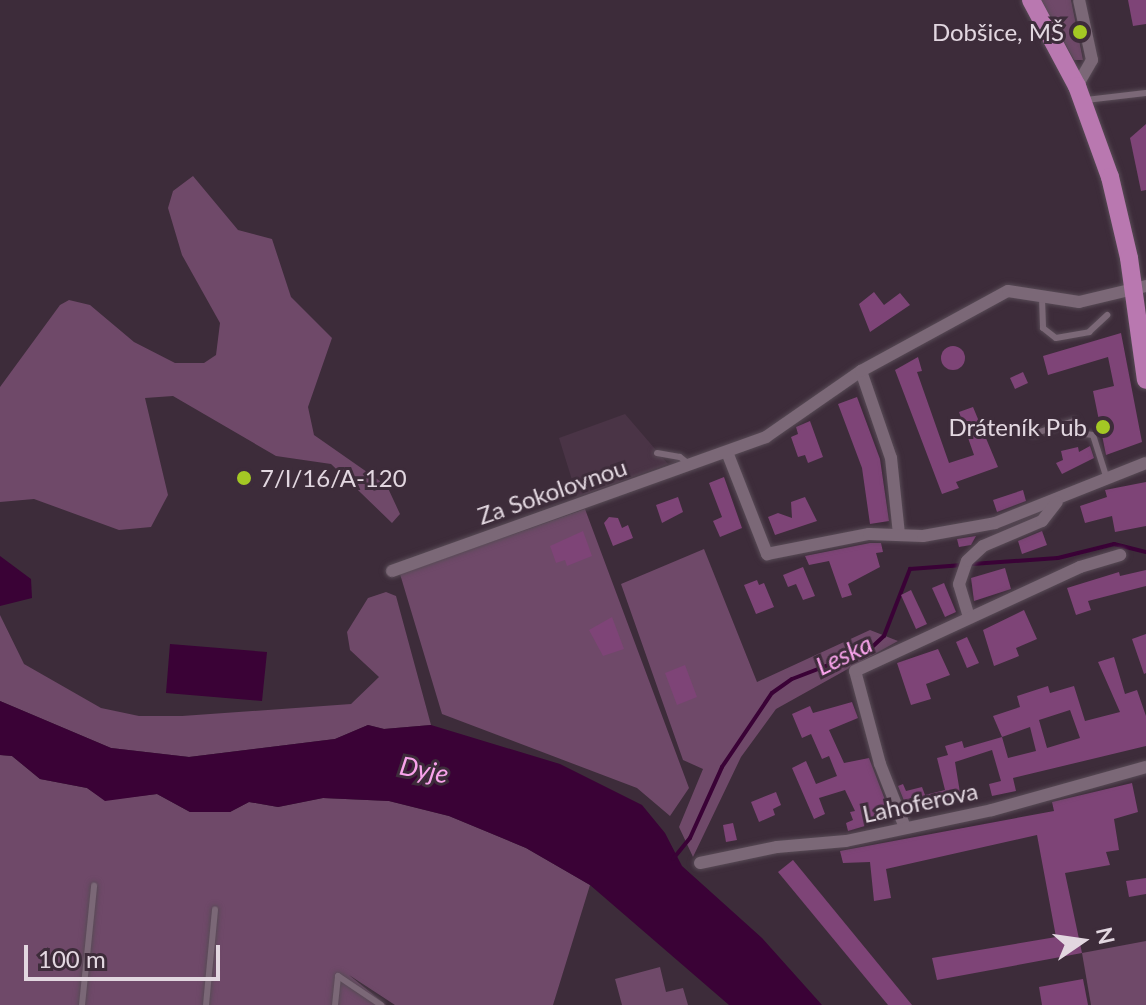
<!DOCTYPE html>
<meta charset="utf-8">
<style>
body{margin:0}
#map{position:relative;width:1146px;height:1005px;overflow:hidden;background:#3d2c3a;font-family:Lato,sans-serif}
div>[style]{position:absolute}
.built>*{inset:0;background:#4a3446}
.green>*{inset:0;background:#6f4969}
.water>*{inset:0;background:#3a0236}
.stream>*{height:4px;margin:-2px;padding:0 2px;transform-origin:2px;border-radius:2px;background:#3a0236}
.building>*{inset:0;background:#7e4477}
.round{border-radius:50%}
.roads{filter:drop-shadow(0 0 2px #584b56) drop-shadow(0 0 2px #584b56)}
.lane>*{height:6px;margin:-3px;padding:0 3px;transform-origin:3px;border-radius:3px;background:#7b6877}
.street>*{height:12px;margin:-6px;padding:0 6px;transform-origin:6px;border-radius:6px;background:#7b6877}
.primary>*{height:18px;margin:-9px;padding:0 9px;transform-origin:9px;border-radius:9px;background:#b978b0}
.dots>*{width:22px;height:22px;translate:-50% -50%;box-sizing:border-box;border:4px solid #3d2c3a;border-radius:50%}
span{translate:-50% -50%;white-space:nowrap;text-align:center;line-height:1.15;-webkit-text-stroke:6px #3d2c3a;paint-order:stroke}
.poi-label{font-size:24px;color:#e2d7e0}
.right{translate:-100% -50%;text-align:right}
.left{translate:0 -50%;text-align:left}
.street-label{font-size:24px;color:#e2d7e0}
.water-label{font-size:26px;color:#f8a3eb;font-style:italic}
.north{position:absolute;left:1042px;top:901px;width:80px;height:80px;-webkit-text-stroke:6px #3d2c3a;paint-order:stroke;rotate:77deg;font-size:22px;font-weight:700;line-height:32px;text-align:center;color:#e2d7e0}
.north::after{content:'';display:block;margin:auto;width:28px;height:36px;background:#e2d7e0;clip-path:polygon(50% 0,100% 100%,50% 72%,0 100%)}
.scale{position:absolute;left:24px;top:945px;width:196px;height:36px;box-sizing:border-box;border:4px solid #e2d7e0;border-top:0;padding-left:10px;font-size:24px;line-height:28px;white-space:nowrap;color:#e2d7e0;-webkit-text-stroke:6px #3d2c3a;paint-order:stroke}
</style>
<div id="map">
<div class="built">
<div style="clip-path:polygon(625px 414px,668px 464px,573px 499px,577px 496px,559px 438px)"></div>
</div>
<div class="green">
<div style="clip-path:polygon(1041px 0,1071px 0,1083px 60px,1074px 60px)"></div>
<div style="clip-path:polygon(193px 176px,238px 230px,272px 239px,291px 297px,332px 338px,308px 407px,314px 435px,387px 486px,400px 514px,392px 523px,331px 464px,276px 456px,173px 396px,145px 398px,168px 495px,151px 527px,119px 530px,34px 499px,0 502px,0 387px,60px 305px,69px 300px,90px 305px,134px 342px,175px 363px,204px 363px,216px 355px,220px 323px,182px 255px,168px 208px,173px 191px)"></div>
<div style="clip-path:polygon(585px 509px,689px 788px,670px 816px,637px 788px,442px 714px,400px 574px)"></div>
<div style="clip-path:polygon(704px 549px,757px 682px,870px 630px,898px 641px,776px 709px,741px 757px,693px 857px,679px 827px,703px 769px,683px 760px,621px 584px)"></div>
<div style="clip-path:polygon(386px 592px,396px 596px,431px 725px,384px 729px,368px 725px,335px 739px,189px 757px,111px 748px,0 701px,0 615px,24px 664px,101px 708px,139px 716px,182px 716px,351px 704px,379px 677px,350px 650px,347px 632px,368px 598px)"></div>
<div style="clip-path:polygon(0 755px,12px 756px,40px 779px,87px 788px,105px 800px,157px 794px,190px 812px,230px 812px,249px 802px,278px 807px,323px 798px,389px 801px,449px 816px,526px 848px,590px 885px,553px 1005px,395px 1005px,349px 975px,386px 1005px,0 1005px)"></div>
<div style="clip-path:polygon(1146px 941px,1146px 1005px,1091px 1005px,1082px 953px)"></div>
<div style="clip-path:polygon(660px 967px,666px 992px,683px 988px,688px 1005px,622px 1005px,615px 979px)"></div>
</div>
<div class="water">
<div style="clip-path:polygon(0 556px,31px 579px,32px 598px,0 606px)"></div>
<div style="clip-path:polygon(170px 644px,267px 652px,262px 701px,166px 693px)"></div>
<div style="clip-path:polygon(0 701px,111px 748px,189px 757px,335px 739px,368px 725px,384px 729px,431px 725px,560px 764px,642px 805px,665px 833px,682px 866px,762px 938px,822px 1005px,729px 1005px,590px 885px,526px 848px,449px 816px,389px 801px,323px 798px,278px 807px,249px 802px,230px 812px,190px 812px,157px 794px,105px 801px,87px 788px,40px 779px,12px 756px,0 755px)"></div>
</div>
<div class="stream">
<div style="left:972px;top:564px;width:86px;rotate:-4deg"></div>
<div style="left:1058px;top:558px;width:58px;rotate:-14deg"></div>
<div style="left:1114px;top:544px;width:33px;rotate:14deg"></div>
<div style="left:673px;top:859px;width:27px;rotate:-51deg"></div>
<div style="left:690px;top:838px;width:78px;rotate:-65.7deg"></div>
<div style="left:722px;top:767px;width:89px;rotate:-56deg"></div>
<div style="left:772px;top:693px;width:24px;rotate:-35deg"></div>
<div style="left:792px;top:679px;width:84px;rotate:-21deg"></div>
<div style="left:870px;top:649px;width:19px;rotate:-43deg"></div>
<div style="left:884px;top:636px;width:72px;rotate:-68.8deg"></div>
<div style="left:910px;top:569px;width:53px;rotate:-4.3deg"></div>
</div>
<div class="building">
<div style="clip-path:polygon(1128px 0,1146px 0,1146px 24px,1133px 26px)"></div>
<div style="clip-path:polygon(1146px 124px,1146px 190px,1141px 191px,1130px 138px)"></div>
<div style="clip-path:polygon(874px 292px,884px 305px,900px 293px,910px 305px,870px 332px,859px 304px)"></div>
<div style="clip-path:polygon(1121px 333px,1142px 442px,1106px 455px,1093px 391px,1114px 386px,1108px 357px,1048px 375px,1043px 356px)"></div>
<div class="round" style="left:941px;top:346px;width:24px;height:24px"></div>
<div style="clip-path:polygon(918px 357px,922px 371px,917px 372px,949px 463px,974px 455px,959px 412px,973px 407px,998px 467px,956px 482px,959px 488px,942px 494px,895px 370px)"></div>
<div style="clip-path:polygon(1023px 372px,1028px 383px,1015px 389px,1010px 378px)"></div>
<div style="clip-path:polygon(857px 397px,880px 459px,889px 521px,870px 524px,862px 468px,838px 404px)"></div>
<div style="clip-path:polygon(810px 421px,823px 457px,808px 463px,805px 455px,798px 457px,791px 437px,798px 434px,796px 427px)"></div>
<div style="clip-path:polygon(1090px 446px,1094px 458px,1062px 474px,1056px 463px,1063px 460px,1061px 451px,1078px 447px,1079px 452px)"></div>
<div style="clip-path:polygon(724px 477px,742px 528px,720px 537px,713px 521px,722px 517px,709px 483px)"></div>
<div style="clip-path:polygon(1146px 482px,1146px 526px,1115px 532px,1112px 516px,1085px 523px,1080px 506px,1107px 497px,1105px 490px)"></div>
<div style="clip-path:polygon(1023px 490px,1026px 501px,997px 512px,993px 500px)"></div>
<div style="clip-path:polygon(678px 497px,683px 512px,662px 523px,656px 505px)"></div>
<div style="clip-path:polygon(805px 497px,817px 521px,775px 535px,768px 517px,778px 513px,792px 518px,791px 502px)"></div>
<div style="clip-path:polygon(609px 517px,618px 518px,622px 528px,628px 525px,633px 538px,613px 546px,604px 523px)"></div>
<div style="clip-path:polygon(583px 531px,592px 556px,567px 566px,565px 560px,556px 563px,550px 546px)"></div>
<div style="clip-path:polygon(1042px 531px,1047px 545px,1022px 554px,1018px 541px)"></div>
<div style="clip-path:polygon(976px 536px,971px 545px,959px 547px,957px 539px)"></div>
<div style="clip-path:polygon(870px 543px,881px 543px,883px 552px,876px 553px,880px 567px,848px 584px,852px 595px,842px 598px,829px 561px,809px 565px,805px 556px)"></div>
<div style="clip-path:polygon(803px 567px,815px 596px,803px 600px,796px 584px,788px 587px,783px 575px)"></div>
<div style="clip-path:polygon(1005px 568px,1011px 589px,974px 601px,971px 578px)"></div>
<div style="clip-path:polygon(1146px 570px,1146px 586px,1088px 601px,1091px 610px,1076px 615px,1067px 588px,1119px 572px,1120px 576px)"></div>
<div style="clip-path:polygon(757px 580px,759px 585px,764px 583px,774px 607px,756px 614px,744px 585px)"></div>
<div style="clip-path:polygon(944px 583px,956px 612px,945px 617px,932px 588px)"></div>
<div style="clip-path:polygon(911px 590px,927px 624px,916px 629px,901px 595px)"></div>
<div style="clip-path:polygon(1024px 610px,1037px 639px,1016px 648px,1019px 656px,994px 666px,983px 630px)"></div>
<div style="clip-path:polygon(612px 617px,624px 649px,603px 656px,589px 630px)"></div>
<div style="clip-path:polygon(1146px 634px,1146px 673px,1144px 674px,1132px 639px)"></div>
<div style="clip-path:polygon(967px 637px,979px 663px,967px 668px,956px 642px)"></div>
<div style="clip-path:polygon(938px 649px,950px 675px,926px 684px,931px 699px,911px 705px,897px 663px)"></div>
<div style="clip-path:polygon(evenodd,1114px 657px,1125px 694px,1137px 690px,1146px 716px,1146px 746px,1013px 778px,1016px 791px,992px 796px,989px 784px,1001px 781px,992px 750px,955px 762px,961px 799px,909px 813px,898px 786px,903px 784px,906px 791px,922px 787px,925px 795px,945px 790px,937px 758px,948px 755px,945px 746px,962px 741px,964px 748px,1002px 737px,993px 716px,1020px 707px,1017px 696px,1048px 686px,1050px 693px,1074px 686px,1085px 721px,1120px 712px,1098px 662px,1114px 657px,1070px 710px,1080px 738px,1047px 748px,1039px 720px,1070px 710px,1114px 657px,1030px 727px,1036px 751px,1008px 758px,1002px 737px,1030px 727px)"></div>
<div style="clip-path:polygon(685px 665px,697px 697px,677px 705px,665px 673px)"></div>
<div style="clip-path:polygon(852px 702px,858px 718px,829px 730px,844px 763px,869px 758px,892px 818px,848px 831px,846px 823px,853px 820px,850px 812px,855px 811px,845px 790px,819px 798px,825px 814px,814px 819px,792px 768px,806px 761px,816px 784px,837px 776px,829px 756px,822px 759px,811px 734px,802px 738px,792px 714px,810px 706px,813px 713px)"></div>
<div style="clip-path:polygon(1132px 783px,1138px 812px,1114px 819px,1119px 850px,1106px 852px,1110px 865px,1065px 873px,1082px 953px,937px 980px,932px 958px,1056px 937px,1037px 835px,886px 869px,891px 898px,874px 901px,870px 862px,843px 863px,840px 851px,1054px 811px,1052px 802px)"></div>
<div style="clip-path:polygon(776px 792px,781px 805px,773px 809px,775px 815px,759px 822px,751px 802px)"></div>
<div style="clip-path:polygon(733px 823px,737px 840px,726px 842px,723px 825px)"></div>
<div style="clip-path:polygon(793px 860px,912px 1005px,888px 1005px,778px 872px)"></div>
<div style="clip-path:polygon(1146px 878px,1146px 894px,1129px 897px,1126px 881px)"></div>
<div style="clip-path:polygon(1083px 979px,1088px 1005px,1042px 1005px,1039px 987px)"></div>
</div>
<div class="roads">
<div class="lane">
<div style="left:1086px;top:100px;width:60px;rotate:-6.7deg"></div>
<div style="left:1042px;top:298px;width:30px;rotate:88deg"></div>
<div style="left:1043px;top:328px;width:16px;rotate:38deg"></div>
<div style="left:1056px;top:338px;width:34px;rotate:-10deg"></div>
<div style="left:1089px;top:332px;width:25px;rotate:-43deg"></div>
<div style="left:1033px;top:434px;width:43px;rotate:-17.6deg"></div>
<div style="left:1074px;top:421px;width:13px;rotate:72deg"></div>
<div style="left:1078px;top:433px;width:15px;rotate:8deg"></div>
<div style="left:1093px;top:435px;width:43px;rotate:72.4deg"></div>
<div style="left:657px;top:453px;width:23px;rotate:10deg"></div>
<div style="left:680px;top:457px;width:11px;rotate:38deg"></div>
<div style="left:82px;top:1005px;width:120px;rotate:-84.2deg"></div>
<div style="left:206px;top:1005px;width:96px;rotate:-84.6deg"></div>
<div style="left:335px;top:1005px;width:29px;rotate:-84deg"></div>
<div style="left:338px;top:976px;width:52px;rotate:34deg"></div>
</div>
<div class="street">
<div style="left:1077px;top:86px;width:30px;rotate:-60deg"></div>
<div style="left:1092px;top:60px;width:61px;rotate:-102.2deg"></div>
<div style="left:861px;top:371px;width:92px;rotate:71deg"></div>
<div style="left:891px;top:458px;width:76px;rotate:84deg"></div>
<div style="left:727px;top:452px;width:110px;rotate:68.6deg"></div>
<div style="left:767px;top:554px;width:104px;rotate:-11.1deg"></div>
<div style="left:869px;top:534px;width:54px;rotate:2.1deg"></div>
<div style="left:923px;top:536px;width:73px;rotate:-10.2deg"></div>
<div style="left:995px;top:523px;width:162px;rotate:-21.7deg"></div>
<div style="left:392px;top:571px;width:397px;rotate:-19.7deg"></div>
<div style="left:766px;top:437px;width:116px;rotate:-34.8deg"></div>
<div style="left:861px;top:371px;width:167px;rotate:-28.6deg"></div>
<div style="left:1008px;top:291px;width:72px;rotate:8.8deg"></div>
<div style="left:1079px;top:302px;width:69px;rotate:-13.4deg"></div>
<div style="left:969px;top:617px;width:34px;rotate:-107deg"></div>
<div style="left:959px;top:584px;width:24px;rotate:-71deg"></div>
<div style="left:967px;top:561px;width:22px;rotate:-43deg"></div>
<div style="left:983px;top:546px;width:64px;rotate:-23deg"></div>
<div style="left:1042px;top:521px;width:24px;rotate:-52deg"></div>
<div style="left:904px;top:825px;width:66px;rotate:-111.5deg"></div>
<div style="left:880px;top:764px;width:96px;rotate:-105deg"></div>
<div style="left:855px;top:671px;width:248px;rotate:-24.8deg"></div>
<div style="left:1080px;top:567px;width:42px;rotate:-16.7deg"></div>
<div style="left:700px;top:863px;width:79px;rotate:-11.7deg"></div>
<div style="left:777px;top:847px;width:69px;rotate:-5deg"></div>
<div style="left:846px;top:841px;width:149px;rotate:-12deg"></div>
<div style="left:992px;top:810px;width:160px;rotate:-15.6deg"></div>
</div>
<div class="primary">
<div style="left:1031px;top:0;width:98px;rotate:61.9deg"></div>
<div style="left:1077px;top:86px;width:97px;rotate:70.1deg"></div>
<div style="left:1110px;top:177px;width:83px;rotate:76.8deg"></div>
<div style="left:1129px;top:258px;width:123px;rotate:82.1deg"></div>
</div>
</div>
<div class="dots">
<div style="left:1080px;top:32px;background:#a4c824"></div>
<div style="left:1103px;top:427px;background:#a4c824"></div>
<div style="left:244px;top:478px;background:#a4c824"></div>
</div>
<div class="poi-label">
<span class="right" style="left:1064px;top:32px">Dobšice, MŠ</span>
<span class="right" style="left:1087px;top:427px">Dráteník Pub</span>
<span class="left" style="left:260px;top:478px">7/I/16/A-120</span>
</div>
<div class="street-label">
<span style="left:552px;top:491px;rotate:-19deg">Za Sokolovnou</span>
<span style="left:920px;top:802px;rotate:-12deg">Lahoferova</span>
</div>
<div class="water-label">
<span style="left:844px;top:655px;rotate:-26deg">Leska</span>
<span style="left:424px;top:770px;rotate:11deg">Dyje</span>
</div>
<div class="north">N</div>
<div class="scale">100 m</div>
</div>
